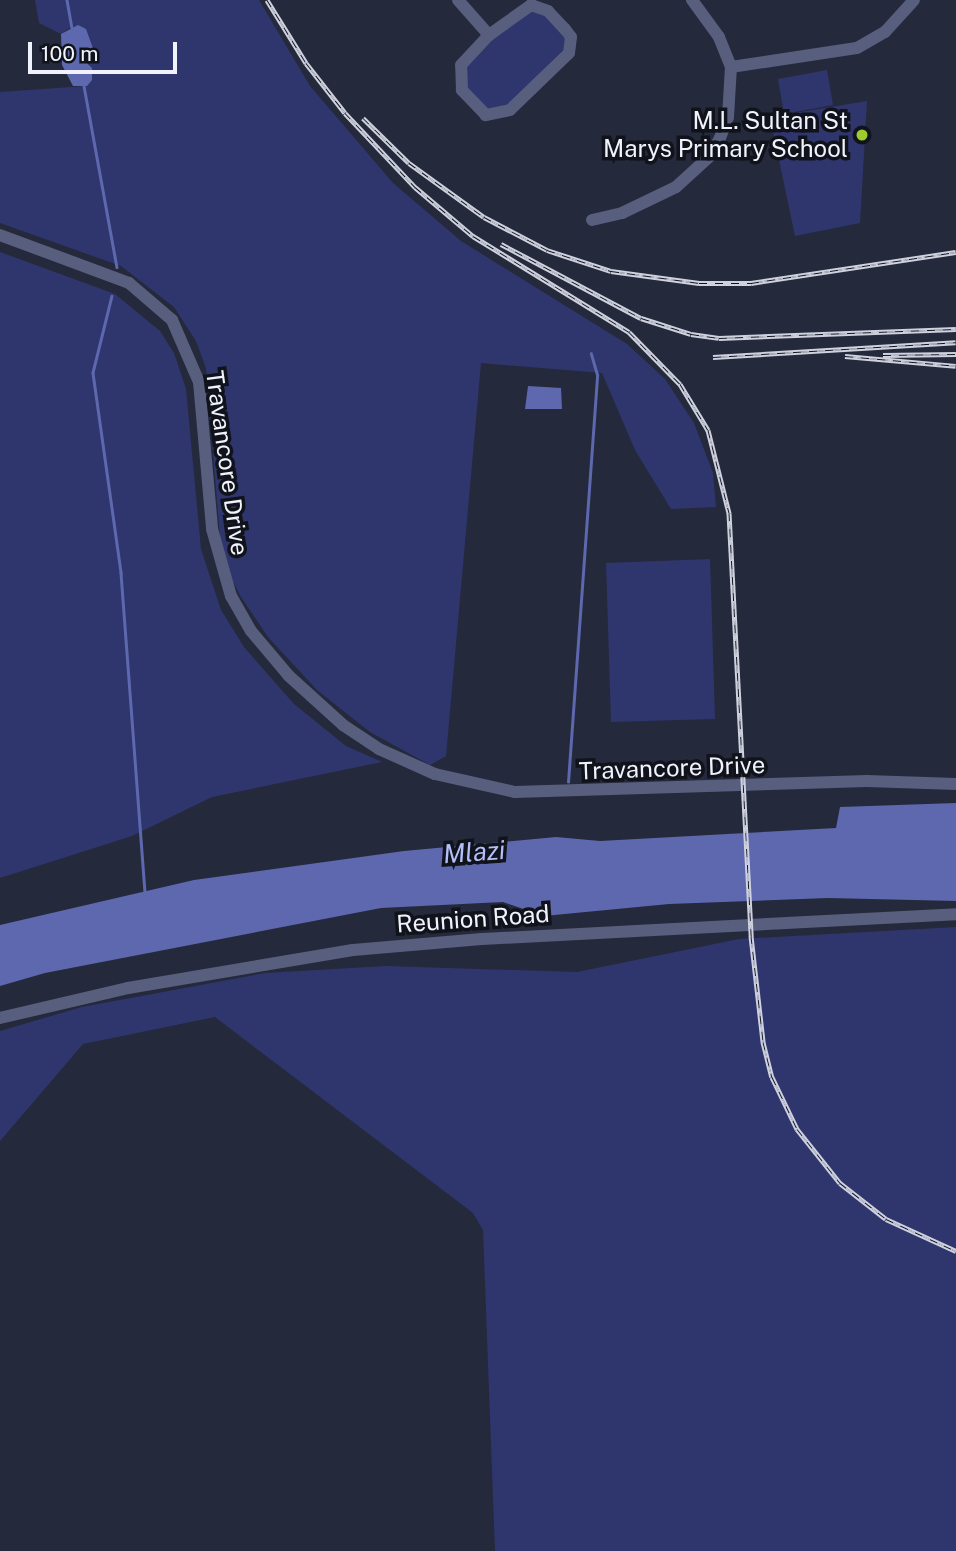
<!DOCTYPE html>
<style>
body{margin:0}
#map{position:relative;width:956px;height:1551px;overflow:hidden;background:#25293c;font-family:"Public Sans",sans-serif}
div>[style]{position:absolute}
.green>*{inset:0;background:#2f366d}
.water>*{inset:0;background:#5d68ae}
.stream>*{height:2.5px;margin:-1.25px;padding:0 1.25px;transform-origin:1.25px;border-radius:1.25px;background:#5d68ae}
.street>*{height:12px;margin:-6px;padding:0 6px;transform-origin:6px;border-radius:6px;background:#585e7d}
.rail>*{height:5px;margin-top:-2.5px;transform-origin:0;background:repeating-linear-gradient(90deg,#11131b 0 8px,#cfd2de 0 16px);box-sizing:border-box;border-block:2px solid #cfd2de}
.dots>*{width:19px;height:19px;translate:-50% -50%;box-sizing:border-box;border:4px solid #11131b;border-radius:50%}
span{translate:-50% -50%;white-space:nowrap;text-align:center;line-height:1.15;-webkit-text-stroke:7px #11131b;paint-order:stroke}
.poi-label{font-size:24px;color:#f0f3fd}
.right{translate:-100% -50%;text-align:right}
.street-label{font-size:24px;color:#f0f3fd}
.water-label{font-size:26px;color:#b3bff9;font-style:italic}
.scale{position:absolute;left:28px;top:42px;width:149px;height:32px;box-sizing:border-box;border:4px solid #f0f3fd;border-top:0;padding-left:9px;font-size:21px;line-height:24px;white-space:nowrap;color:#f0f3fd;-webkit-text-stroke:5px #11131b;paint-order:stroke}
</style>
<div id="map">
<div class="green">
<div style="clip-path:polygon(35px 0,259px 0,310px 86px,393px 183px,461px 241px,627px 344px,665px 379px,694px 423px,713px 473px,716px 507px,671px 509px,635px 450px,602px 373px,481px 363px,446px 756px,430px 765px,370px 732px,317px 690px,268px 637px,241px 597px,230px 576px,220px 537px,206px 368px,196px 341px,174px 307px,121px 266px,0 223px,0 92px,86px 86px,90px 58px,71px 27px,61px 34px,39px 23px)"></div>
<div style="clip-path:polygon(534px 10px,547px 16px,566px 39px,566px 47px,509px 105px,491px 111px,465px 89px,465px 67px,495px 36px)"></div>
<div style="clip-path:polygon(827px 70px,833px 105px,784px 114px,778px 79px)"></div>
<div style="clip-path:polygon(867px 101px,860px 223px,795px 236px,770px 117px)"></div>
<div style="clip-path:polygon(0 252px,115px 294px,160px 331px,174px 353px,186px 389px,201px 549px,221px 610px,244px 647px,294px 704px,346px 746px,382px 762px,212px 797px,132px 836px,0 878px)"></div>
<div style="clip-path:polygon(710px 559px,715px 719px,611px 722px,606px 563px)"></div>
<div style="clip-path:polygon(956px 927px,956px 1551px,495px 1551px,483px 1230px,473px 1213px,215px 1017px,83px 1044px,0 1141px,0 1031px,82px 1007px,265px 973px,386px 966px,577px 972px,739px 939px)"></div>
</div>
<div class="water">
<div style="clip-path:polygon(78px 25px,86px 29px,94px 51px,86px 62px,92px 68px,92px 80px,87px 86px,73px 86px,62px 65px,61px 34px)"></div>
<div style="clip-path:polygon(528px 386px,561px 388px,562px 409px,525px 409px)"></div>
<div style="clip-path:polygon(956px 803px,956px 901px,828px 898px,669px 904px,544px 916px,503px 902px,381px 908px,45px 973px,0 986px,0 925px,194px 880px,404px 851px,556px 837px,600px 841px,836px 828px,840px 807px)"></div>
</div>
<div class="stream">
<div style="left:67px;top:0;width:28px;rotate:80deg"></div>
<div style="left:84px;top:86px;width:184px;rotate:79.7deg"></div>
<div style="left:112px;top:296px;width:79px;rotate:103.9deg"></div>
<div style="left:93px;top:373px;width:202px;rotate:82deg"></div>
<div style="left:121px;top:573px;width:321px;rotate:85.7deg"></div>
<div style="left:568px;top:782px;width:408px;rotate:-85.9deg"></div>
<div style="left:597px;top:375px;width:22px;rotate:-106deg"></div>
</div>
<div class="street">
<div style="left:458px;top:0;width:47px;rotate:48.5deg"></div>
<div style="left:531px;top:5px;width:18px;rotate:19deg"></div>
<div style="left:548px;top:11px;width:25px;rotate:47deg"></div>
<div style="left:565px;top:29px;width:10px;rotate:53deg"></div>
<div style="left:571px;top:37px;width:16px;rotate:97deg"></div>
<div style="left:569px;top:53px;width:82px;rotate:136deg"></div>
<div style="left:510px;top:110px;width:25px;rotate:168deg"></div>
<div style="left:486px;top:115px;width:35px;rotate:-134deg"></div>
<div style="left:462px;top:90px;width:25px;rotate:-92deg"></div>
<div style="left:461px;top:65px;width:41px;rotate:-47deg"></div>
<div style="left:489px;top:35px;width:52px;rotate:-35.5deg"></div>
<div style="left:731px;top:67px;width:127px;rotate:-8.6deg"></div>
<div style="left:857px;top:48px;width:32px;rotate:-30deg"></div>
<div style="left:885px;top:32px;width:43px;rotate:-47.8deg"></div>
<div style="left:592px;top:220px;width:31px;rotate:-13deg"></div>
<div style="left:622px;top:213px;width:60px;rotate:-25.7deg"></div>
<div style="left:676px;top:187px;width:46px;rotate:-42.4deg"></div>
<div style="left:710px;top:156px;width:21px;rotate:-61deg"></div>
<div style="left:720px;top:138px;width:22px;rotate:-69deg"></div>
<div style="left:728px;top:117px;width:50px;rotate:-86.6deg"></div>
<div style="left:731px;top:67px;width:32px;rotate:-112deg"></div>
<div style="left:719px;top:37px;width:46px;rotate:-126.1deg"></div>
<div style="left:0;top:235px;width:138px;rotate:20.4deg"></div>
<div style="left:129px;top:283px;width:57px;rotate:40.7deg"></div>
<div style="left:172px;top:320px;width:68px;rotate:66.5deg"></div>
<div style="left:199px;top:382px;width:148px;rotate:84.9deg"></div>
<div style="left:212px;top:529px;width:70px;rotate:74.2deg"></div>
<div style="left:231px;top:596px;width:40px;rotate:60.3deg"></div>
<div style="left:251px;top:631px;width:59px;rotate:49.8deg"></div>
<div style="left:289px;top:676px;width:73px;rotate:42.2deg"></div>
<div style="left:343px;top:725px;width:43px;rotate:33.7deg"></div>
<div style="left:379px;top:749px;width:61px;rotate:24.1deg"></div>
<div style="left:435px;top:774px;width:82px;rotate:12.7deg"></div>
<div style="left:515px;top:792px;width:352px;rotate:-1.8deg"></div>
<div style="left:867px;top:781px;width:89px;rotate:1.9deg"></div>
<div style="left:0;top:1018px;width:131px;rotate:-13.2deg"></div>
<div style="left:128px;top:988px;width:228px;rotate:-9.6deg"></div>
<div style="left:353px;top:950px;width:129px;rotate:-4.9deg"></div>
<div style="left:482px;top:939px;width:475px;rotate:-3deg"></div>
</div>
<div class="rail">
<div style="left:267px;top:0;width:74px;rotate:58.2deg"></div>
<div style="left:306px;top:63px;width:63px;rotate:52deg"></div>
<div style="left:345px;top:113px;width:102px;rotate:46.6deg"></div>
<div style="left:415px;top:187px;width:76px;rotate:40.2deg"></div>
<div style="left:473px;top:236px;width:183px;rotate:31.6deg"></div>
<div style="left:629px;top:332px;width:73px;rotate:45.6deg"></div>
<div style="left:680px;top:384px;width:54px;rotate:58.7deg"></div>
<div style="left:708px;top:430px;width:86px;rotate:75.8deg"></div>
<div style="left:729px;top:513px;width:424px;rotate:87deg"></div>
<div style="left:751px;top:936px;width:107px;rotate:83.5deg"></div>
<div style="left:763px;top:1042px;width:36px;rotate:76deg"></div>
<div style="left:772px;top:1077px;width:58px;rotate:64.3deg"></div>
<div style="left:797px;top:1129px;width:69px;rotate:51.5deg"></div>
<div style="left:840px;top:1183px;width:58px;rotate:38deg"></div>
<div style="left:886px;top:1219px;width:77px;rotate:24.6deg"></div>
<div style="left:363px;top:118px;width:64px;rotate:44.4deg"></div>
<div style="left:409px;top:163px;width:92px;rotate:35.8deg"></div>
<div style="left:484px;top:217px;width:71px;rotate:27.6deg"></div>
<div style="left:547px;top:250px;width:67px;rotate:18.2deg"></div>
<div style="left:611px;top:271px;width:89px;rotate:7.8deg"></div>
<div style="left:699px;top:283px;width:52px"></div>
<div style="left:751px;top:283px;width:207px;rotate:-8.6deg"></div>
<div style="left:501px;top:244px;width:158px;rotate:27.9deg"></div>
<div style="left:641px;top:318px;width:52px;rotate:17.7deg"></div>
<div style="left:691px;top:334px;width:28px;rotate:8deg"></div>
<div style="left:719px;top:338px;width:237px;rotate:-2.2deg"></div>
<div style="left:883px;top:355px;width:73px;rotate:-0.8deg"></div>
<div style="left:845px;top:356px;width:111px;rotate:5.1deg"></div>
<div style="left:713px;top:357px;width:243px;rotate:-3.5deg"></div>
</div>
<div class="dots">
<div style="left:862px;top:135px;background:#9cca31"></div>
</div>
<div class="poi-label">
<span class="right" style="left:848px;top:135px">M.L. Sultan St<br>Marys Primary School</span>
</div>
<div class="street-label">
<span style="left:227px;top:463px;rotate:82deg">Travancore Drive</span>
<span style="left:672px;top:768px;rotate:-2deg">Travancore Drive</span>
<span style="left:473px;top:919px;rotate:-4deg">Reunion Road</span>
</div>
<div class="water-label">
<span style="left:474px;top:852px;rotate:-4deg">Mlazi</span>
</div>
<div class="scale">100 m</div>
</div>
